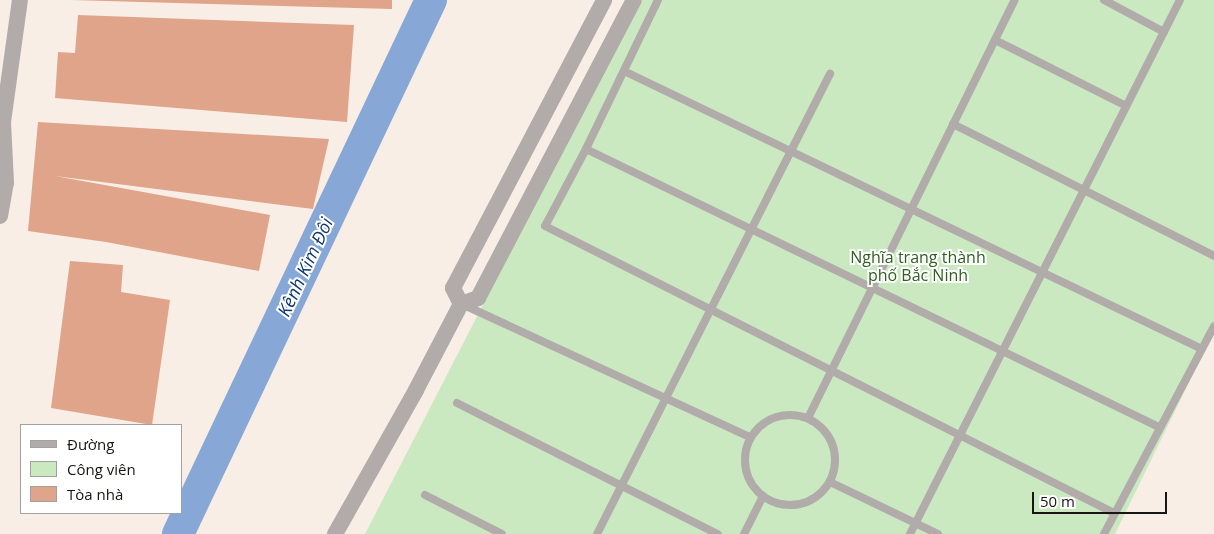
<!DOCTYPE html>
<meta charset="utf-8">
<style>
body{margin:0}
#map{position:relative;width:1214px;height:534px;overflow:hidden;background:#f9eee6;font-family:"Open Sans",sans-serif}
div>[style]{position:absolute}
.green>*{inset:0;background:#cae9c1}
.river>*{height:32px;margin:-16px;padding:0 16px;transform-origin:16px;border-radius:16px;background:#87a7d7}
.building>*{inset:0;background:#dfa48a}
.lane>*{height:8px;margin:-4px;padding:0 4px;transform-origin:4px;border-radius:4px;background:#b1abaa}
.lane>.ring{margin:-4px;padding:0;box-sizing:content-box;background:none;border:8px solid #b1abaa;border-radius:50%}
.street>*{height:16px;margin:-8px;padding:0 8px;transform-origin:8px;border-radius:8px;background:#b1abaa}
span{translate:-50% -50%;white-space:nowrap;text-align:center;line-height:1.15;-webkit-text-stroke:4px #fff;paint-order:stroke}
.park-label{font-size:16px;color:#2f5e1d}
.water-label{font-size:18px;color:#103973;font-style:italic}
.legend{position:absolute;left:20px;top:424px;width:162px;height:90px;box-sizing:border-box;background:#fff;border:1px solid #a3a1a0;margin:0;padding:6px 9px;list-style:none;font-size:15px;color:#191512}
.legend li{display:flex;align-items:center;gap:10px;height:25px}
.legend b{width:25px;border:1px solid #a3a1a0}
.scale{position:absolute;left:1032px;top:492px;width:135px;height:22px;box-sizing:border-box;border:2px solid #191512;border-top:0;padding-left:6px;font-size:15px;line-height:18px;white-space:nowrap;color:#191512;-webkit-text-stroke:4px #fff;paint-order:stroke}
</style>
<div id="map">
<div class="green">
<div style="clip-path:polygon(640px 0,1214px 0,1214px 331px,1115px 534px,365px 534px)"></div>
</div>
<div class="river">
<div style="left:178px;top:534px;width:591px;rotate:-64.65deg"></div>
</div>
<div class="building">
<div style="clip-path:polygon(71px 0,392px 0,392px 9px)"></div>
<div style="clip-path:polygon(78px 15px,354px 25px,347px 122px,55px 98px,58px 52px,75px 53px)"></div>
<div style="clip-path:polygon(38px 122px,329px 139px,313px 209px,55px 176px,270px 215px,259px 271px,106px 242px,28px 231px)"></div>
<div style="clip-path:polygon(70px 261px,123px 265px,121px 292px,170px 300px,152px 425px,51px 408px)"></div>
</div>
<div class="lane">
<div style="left:658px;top:0;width:165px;rotate:115.8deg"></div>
<div style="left:586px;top:149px;width:87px;rotate:118deg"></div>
<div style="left:545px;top:226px;width:637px;rotate:26.77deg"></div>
<div style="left:1104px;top:0;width:68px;rotate:28.1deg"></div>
<div style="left:995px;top:40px;width:147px;rotate:26.7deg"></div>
<div style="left:624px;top:71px;width:641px;rotate:25.69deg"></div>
<div style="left:953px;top:124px;width:292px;rotate:26.8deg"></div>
<div style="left:586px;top:149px;width:637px;rotate:25.88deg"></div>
<div style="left:464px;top:305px;width:315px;rotate:24.8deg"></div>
<div style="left:457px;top:403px;width:292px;rotate:26.7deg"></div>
<div class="ring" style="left:745px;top:415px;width:82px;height:82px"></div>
<div style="left:808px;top:418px;width:466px;rotate:-63.7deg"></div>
<div style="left:830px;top:482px;width:120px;rotate:25.7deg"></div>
<div style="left:425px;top:495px;width:86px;rotate:26.9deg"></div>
<div style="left:597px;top:534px;width:516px;rotate:-63.14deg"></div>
<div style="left:744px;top:534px;width:42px;rotate:-63.4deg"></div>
<div style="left:910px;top:534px;width:598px;rotate:-63.18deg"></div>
<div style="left:1104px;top:534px;width:235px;rotate:-62.1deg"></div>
</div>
<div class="street">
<div style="left:0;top:216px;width:34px;rotate:-80deg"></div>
<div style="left:6px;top:183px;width:61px;rotate:-92.8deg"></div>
<div style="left:3px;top:122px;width:123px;rotate:-82.1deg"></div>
<div style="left:461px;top:304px;width:18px;rotate:-117deg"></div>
<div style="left:453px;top:288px;width:325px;rotate:-62.3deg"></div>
<div style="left:335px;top:534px;width:165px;rotate:-60.6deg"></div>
<div style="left:416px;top:390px;width:97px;rotate:-62.4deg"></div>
<div style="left:461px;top:304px;width:18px;rotate:-19deg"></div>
<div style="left:478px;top:298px;width:336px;rotate:-62.4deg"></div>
</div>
<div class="park-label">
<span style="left:918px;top:266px">Nghĩa trang thành<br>phố Bắc Ninh</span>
</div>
<div class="water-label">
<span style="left:305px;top:267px;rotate:-65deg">Kênh Kim Đôi</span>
</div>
<ul class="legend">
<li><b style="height:6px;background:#b1abaa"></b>Đường</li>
<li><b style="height:14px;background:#cae9c1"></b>Công viên</li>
<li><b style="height:14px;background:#dfa48a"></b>Tòa nhà</li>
</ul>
<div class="scale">50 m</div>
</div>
